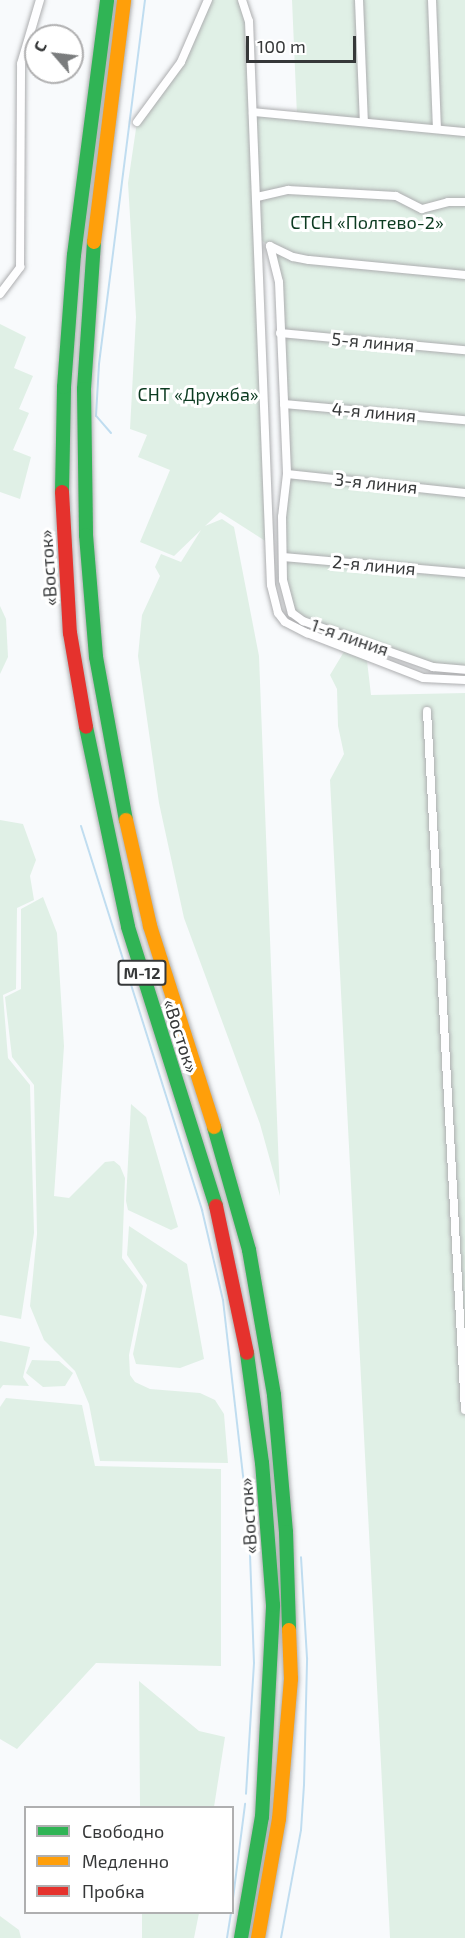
<!DOCTYPE html>
<meta charset="utf-8">
<style>
body{margin:0}
#map{position:relative;width:465px;height:1938px;overflow:hidden;background:#f8fafc;font-family:"Exo 2",sans-serif}
div>[style]{position:absolute}
.green>*{inset:0;background:#e0f0e6}
.stream>*{height:2px;margin:-1px;padding:0 1px;transform-origin:1px;border-radius:1px;background:#c0ddf0}
.roads{filter:drop-shadow(0 0 2px #adaeb0) drop-shadow(0 0 2px #adaeb0)}
.street>*{height:8px;margin:-4px;padding:0 4px;transform-origin:4px;border-radius:4px;background:#fefeff}
.fast>*{height:14px;margin:-7px;padding:0 7px;transform-origin:7px;border-radius:7px;background:#30b455}
.slow>*{height:14px;margin:-7px;padding:0 7px;transform-origin:7px;border-radius:7px;background:#ff9f0a}
.jam>*{height:14px;margin:-7px;padding:0 7px;transform-origin:7px;border-radius:7px;background:#e5322d}
span{translate:-50% -50%;white-space:nowrap;text-align:center;line-height:1.15;-webkit-text-stroke:6px #fff;paint-order:stroke}
.shield-label span{padding:2px 4px;background:#fff;border:2px solid;border-radius:4px;-webkit-text-stroke-width:0}
.shield-label{font-size:16px;color:#363839;font-weight:700}
.park-label{font-size:18px;color:#0c3b21}
.street-label{font-size:18px;color:#363839}
.legend{position:absolute;left:24px;top:1806px;width:210px;height:108px;box-sizing:border-box;background:#fff;border:2px solid #afafb0;margin:0;padding:8px 10px;list-style:none;font-size:18px;color:#363839}
.legend li{display:flex;align-items:center;gap:12px;height:30px}
.legend b{width:30px;border:2px solid #afafb0}
.north{position:absolute;left:24px;top:24px;width:60px;height:60px;box-sizing:border-box;background:#fff;border:2px solid #afafb0;border-radius:50%;rotate:298deg;font-size:16px;font-weight:700;line-height:24px;text-align:center;color:#363839}
.north::after{content:'';display:block;margin:auto;width:21px;height:27px;background:#7a7c7d;clip-path:polygon(50% 0,100% 100%,50% 72%,0 100%)}
.scale{position:absolute;left:246px;top:36px;width:110px;height:27px;box-sizing:border-box;border:3px solid #363839;border-top:0;padding-left:8px;font-size:18px;line-height:21px;white-space:nowrap;color:#363839;-webkit-text-stroke:4px #fff;paint-order:stroke}
</style>
<div id="map">
<div class="green">
<div style="clip-path:polygon(208px 0,242px 0,246px 8px,253px 112px,297px 116px,292px 0,465px 0,465px 670px,433px 667px,303px 621px,292px 613px,283px 580px,287px 474px,279px 282px,270px 246px,259px 239px,270px 544px,220px 512px,205px 526px,222px 519px,234px 527px,259px 656px,280px 1196px,260px 1124px,184px 918px,159px 803px,138px 656px,142px 615px,160px 576px,155px 567px,161px 554px,181px 562px,201px 530px,174px 556px,140px 542px,170px 470px,138px 457px,147px 435px,130px 429px,136px 317px,128px 183px,137px 122px,181px 62px)"></div>
<div style="clip-path:polygon(0 324px,26px 337px,14px 368px,33px 376px,19px 409px,29px 413px,13px 450px,31px 457px,20px 499px,0 492px)"></div>
<div style="clip-path:polygon(0 606px,6px 619px,8px 657px,0 674px)"></div>
<div style="clip-path:polygon(345px 650px,366px 652px,371px 695px,465px 693px,465px 1938px,390px 1938px,330px 780px,344px 754px,338px 726px,337px 689px,330px 675px)"></div>
<div style="clip-path:polygon(0 820px,23px 824px,36px 860px,30px 876px,34px 900px,17px 908px,16px 989px,3px 995px,8px 1058px,30px 1085px,34px 1233px,21px 1319px,0 1315px)"></div>
<div style="clip-path:polygon(43px 897px,57px 933px,64px 1046px,54px 1196px,69px 1198px,105px 1162px,114px 1161px,120px 1166px,125px 1178px,122px 1258px,143px 1286px,129px 1355px,130px 1375px,135px 1382px,150px 1389px,200px 1393px,215px 1400px,224px 1414px,228px 1463px,100px 1461px,89px 1404px,75px 1371px,44px 1340px,30px 1306px,37px 1234px,34px 1085px,12px 1057px,5px 997px,21px 989px,21px 909px)"></div>
<div style="clip-path:polygon(131px 1104px,146px 1117px,178px 1227px,171px 1230px,128px 1210px,126px 1201px)"></div>
<div style="clip-path:polygon(129px 1226px,187px 1264px,204px 1359px,180px 1368px,136px 1364px,133px 1354px,147px 1285px,127px 1255px)"></div>
<div style="clip-path:polygon(0 1341px,30px 1347px,23px 1377px,29px 1386px,3px 1385px,0 1389px)"></div>
<div style="clip-path:polygon(32px 1360px,59px 1361px,73px 1373px,65px 1386px,43px 1387px,26px 1373px)"></div>
<div style="clip-path:polygon(6px 1398px,82px 1405px,95px 1466px,221px 1469px,221px 1666px,96px 1663px,17px 1749px,0 1739px,0 1407px)"></div>
<div style="clip-path:polygon(139px 1681px,199px 1731px,225px 1737px,214px 1807px,140px 1807px)"></div>
<div style="clip-path:polygon(142px 1913px,199px 1913px,194px 1938px,142px 1938px)"></div>
<div style="clip-path:polygon(0 1916px,19px 1930px,21px 1938px,0 1938px)"></div>
</div>
<div class="stream">
<div style="left:111px;top:433px;width:23px;rotate:-131deg"></div>
<div style="left:96px;top:416px;width:52px;rotate:-86.7deg"></div>
<div style="left:99px;top:364px;width:367px;rotate:-82.8deg"></div>
<div style="left:81px;top:826px;width:403px;rotate:72.5deg"></div>
<div style="left:202px;top:1210px;width:92px;rotate:76.9deg"></div>
<div style="left:223px;top:1300px;width:228px;rotate:83.5deg"></div>
<div style="left:249px;top:1527px;width:136px;rotate:87.9deg"></div>
<div style="left:254px;top:1663px;width:131px;rotate:93.5deg"></div>
<div style="left:232px;top:1906px;width:103px;rotate:-82.7deg"></div>
<div style="left:227px;top:1938px;width:26px;rotate:-81deg"></div>
<div style="left:281px;top:1938px;width:110px;rotate:-79.5deg"></div>
<div style="left:301px;top:1830px;width:45px;rotate:-86.2deg"></div>
<div style="left:304px;top:1785px;width:127px;rotate:-88.6deg"></div>
<div style="left:307px;top:1658px;width:101px;rotate:-93.4deg"></div>
</div>
<div class="roads">
<div class="street">
<div style="left:242px;top:0;width:22px;rotate:72deg"></div>
<div style="left:249px;top:21px;width:564px;rotate:87.77deg"></div>
<div style="left:271px;top:585px;width:29px;rotate:76deg"></div>
<div style="left:278px;top:613px;width:11px;rotate:52deg"></div>
<div style="left:285px;top:622px;width:25px;rotate:27deg"></div>
<div style="left:307px;top:633px;width:124px;rotate:21.2deg"></div>
<div style="left:423px;top:678px;width:42px;rotate:2.7deg"></div>
<div style="left:359px;top:0;width:122px;rotate:87.7deg"></div>
<div style="left:432px;top:0;width:129px;rotate:87.8deg"></div>
<div style="left:253px;top:112px;width:213px;rotate:5.4deg"></div>
<div style="left:137px;top:122px;width:74px;rotate:-53.7deg"></div>
<div style="left:181px;top:62px;width:68px;rotate:-66.5deg"></div>
<div style="left:257px;top:197px;width:32px;rotate:-13deg"></div>
<div style="left:288px;top:190px;width:108px;rotate:3.2deg"></div>
<div style="left:396px;top:196px;width:29px;rotate:27deg"></div>
<div style="left:422px;top:209px;width:27px;rotate:-15deg"></div>
<div style="left:448px;top:202px;width:17px"></div>
<div style="left:270px;top:246px;width:37px;rotate:76deg"></div>
<div style="left:279px;top:282px;width:192px;rotate:87.6deg"></div>
<div style="left:287px;top:474px;width:43px;rotate:96.6deg"></div>
<div style="left:282px;top:517px;width:63px;rotate:89.1deg"></div>
<div style="left:283px;top:580px;width:34px;rotate:75deg"></div>
<div style="left:292px;top:613px;width:14px;rotate:36deg"></div>
<div style="left:303px;top:621px;width:138px;rotate:19.5deg"></div>
<div style="left:433px;top:667px;width:32px;rotate:5deg"></div>
<div style="left:270px;top:246px;width:25px;rotate:26deg"></div>
<div style="left:293px;top:257px;width:16px;rotate:11deg"></div>
<div style="left:309px;top:260px;width:157px;rotate:5.5deg"></div>
<div style="left:0;top:294px;width:34px;rotate:-53deg"></div>
<div style="left:20px;top:267px;width:203px;rotate:-89.7deg"></div>
<div style="left:21px;top:64px;width:67px;rotate:-73.5deg"></div>
<div style="left:280px;top:333px;width:186px;rotate:5.3deg"></div>
<div style="left:284px;top:404px;width:182px;rotate:5.1deg"></div>
<div style="left:287px;top:474px;width:179px;rotate:6.1deg"></div>
<div style="left:283px;top:557px;width:183px;rotate:5deg"></div>
<div style="left:427px;top:711px;width:700px;rotate:86.89deg"></div>
</div>
<div class="fast">
<div style="left:94px;top:242px;width:147px;rotate:93.9deg"></div>
<div style="left:84px;top:389px;width:146px;rotate:89.2deg"></div>
<div style="left:86px;top:535px;width:122px;rotate:85.3deg"></div>
<div style="left:96px;top:657px;width:166px;rotate:79.6deg"></div>
<div style="left:62px;top:492px;width:105px;rotate:-88.9deg"></div>
<div style="left:64px;top:387px;width:132px;rotate:-85.7deg"></div>
<div style="left:74px;top:255px;width:257px;rotate:-82.6deg"></div>
<div style="left:86px;top:727px;width:204px;rotate:78.1deg"></div>
<div style="left:128px;top:927px;width:293px;rotate:72.5deg"></div>
<div style="left:214px;top:1127px;width:128px;rotate:74.1deg"></div>
<div style="left:249px;top:1250px;width:147px;rotate:80.2deg"></div>
<div style="left:274px;top:1395px;width:138px;rotate:85deg"></div>
<div style="left:286px;top:1532px;width:98px;rotate:88.2deg"></div>
<div style="left:241px;top:1938px;width:123px;rotate:-80.2deg"></div>
<div style="left:262px;top:1817px;width:212px;rotate:-87deg"></div>
<div style="left:273px;top:1605px;width:142px;rotate:-94.4deg"></div>
<div style="left:262px;top:1463px;width:111px;rotate:-97.8deg"></div>
</div>
<div class="slow">
<div style="left:94px;top:242px;width:244px;rotate:-82.9deg"></div>
<div style="left:126px;top:820px;width:109px;rotate:77.2deg"></div>
<div style="left:150px;top:926px;width:211px;rotate:72.3deg"></div>
<div style="left:258px;top:1938px;width:121px;rotate:-80deg"></div>
<div style="left:279px;top:1819px;width:141px;rotate:-85.1deg"></div>
<div style="left:291px;top:1679px;width:49px;rotate:-92.3deg"></div>
</div>
<div class="jam">
<div style="left:62px;top:492px;width:141px;rotate:86.8deg"></div>
<div style="left:70px;top:633px;width:95px;rotate:80.3deg"></div>
<div style="left:216px;top:1206px;width:150px;rotate:78.1deg"></div>
</div>
</div>
<div class="shield-label">
<span style="left:142px;top:973px">М-12</span>
</div>
<div class="park-label">
<span style="left:367px;top:222px">СТСН «Полтево-2»</span>
<span style="left:198px;top:394px">СНТ «Дружба»</span>
</div>
<div class="street-label">
<span style="left:373px;top:342px;rotate:5deg">5-я линия</span>
<span style="left:374px;top:412px;rotate:5deg">4-я линия</span>
<span style="left:376px;top:483px;rotate:6deg">3-я линия</span>
<span style="left:374px;top:565px;rotate:5deg">2-я линия</span>
<span style="left:48px;top:568px;rotate:-94deg">«Восток»</span>
<span style="left:350px;top:637px;rotate:19deg">1-я линия</span>
<span style="left:181px;top:1036px;rotate:72deg">«Восток»</span>
<span style="left:248px;top:1516px;rotate:-94deg">«Восток»</span>
</div>
<ul class="legend">
<li><b style="height:8px;background:#30b455"></b>Свободно</li>
<li><b style="height:8px;background:#ff9f0a"></b>Медленно</li>
<li><b style="height:8px;background:#e5322d"></b>Пробка</li>
</ul>
<div class="north">С</div>
<div class="scale">100 m</div>
</div>
